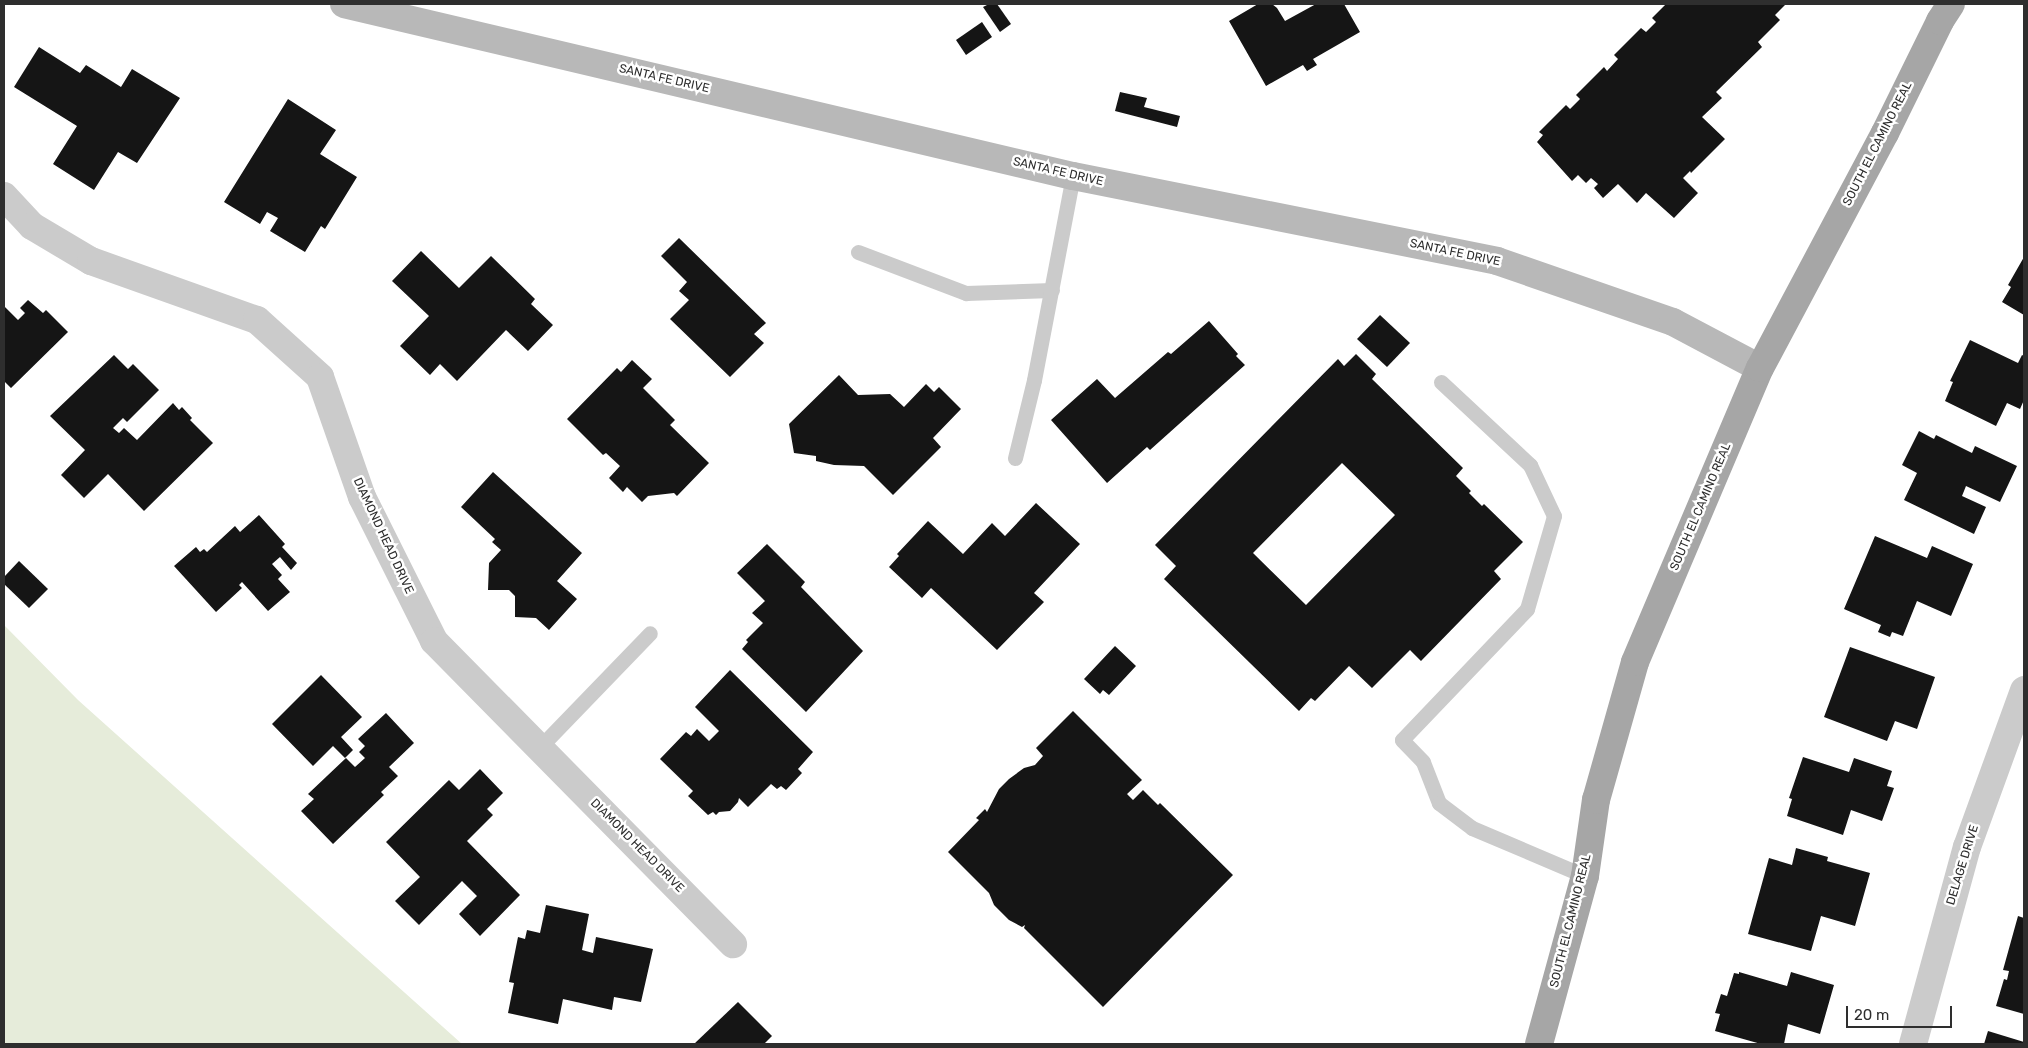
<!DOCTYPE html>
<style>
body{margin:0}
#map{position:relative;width:2028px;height:1048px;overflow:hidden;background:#fff;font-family:Rubik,sans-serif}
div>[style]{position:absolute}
.green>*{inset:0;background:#e6ecda}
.building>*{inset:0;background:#151515}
.service>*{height:15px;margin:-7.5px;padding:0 7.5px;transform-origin:7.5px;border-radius:7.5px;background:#cbcbcb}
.minor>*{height:28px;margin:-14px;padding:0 14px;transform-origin:14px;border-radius:14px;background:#cbcbcb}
.secondary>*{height:28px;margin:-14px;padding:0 14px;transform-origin:14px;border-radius:14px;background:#b8b8b8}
.primary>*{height:28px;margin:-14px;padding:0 14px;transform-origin:14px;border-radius:14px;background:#a6a6a6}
span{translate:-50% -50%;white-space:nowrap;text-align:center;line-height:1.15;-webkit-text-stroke:5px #fff;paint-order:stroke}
.street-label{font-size:12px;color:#2e2e2e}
.frame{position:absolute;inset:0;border:5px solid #2e2e2e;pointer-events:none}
.scale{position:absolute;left:1846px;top:1006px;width:106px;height:22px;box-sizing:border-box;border:2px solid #2e2e2e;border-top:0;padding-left:6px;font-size:15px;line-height:18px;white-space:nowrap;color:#2e2e2e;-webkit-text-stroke:4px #fff;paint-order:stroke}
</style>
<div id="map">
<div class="green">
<div style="clip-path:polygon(4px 625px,78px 700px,462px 1044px,4px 1044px)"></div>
</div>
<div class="building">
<div style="clip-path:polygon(989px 4px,997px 4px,1011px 24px,1000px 32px,983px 7px)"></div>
<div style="clip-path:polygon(1258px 4px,1272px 4px,1277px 8px,1285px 21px,1316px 4px,1344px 4px,1360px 32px,1313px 59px,1317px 65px,1307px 71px,1303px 65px,1266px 86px,1229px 21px)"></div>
<div style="clip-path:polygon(1666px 4px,1786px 4px,1775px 15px,1780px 20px,1758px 42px,1762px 47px,1716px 92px,1722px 98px,1702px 117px,1725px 139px,1691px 173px,1690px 171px,1683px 178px,1698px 193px,1674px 218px,1646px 193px,1637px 203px,1618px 184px,1603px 198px,1594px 188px,1598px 184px,1591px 178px,1586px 183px,1578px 175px,1572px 181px,1537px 142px,1543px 135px,1539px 132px,1566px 105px,1570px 109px,1580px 99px,1576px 95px,1604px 67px,1607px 71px,1618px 59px,1614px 55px,1641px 28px,1646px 32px,1656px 22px,1652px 18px)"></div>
<div style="clip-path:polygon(982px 22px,992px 37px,966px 55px,956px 40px)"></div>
<div style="clip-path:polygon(39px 47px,80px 73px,86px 65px,121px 87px,132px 69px,180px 98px,137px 163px,118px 152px,94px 190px,53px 164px,77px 126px,14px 87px)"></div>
<div style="clip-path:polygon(1120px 92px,1147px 98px,1144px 107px,1180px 116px,1177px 127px,1115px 111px)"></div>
<div style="clip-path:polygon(288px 99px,336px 130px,320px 154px,357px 177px,325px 229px,321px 226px,305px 252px,270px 231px,278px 218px,267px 212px,260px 224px,224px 202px)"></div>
<div style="clip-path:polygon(679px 238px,766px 323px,754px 334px,764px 343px,730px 377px,670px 319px,689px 300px,679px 291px,687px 282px,661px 256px)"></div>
<div style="clip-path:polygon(421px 251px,459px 288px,491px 256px,535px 299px,531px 304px,553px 325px,528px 351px,506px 330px,457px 381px,440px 364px,430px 375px,400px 346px,429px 316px,392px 281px)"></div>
<div style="clip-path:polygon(2024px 257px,2024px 315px,2002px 302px,2011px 287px,2008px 285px)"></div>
<div style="clip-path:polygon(28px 300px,43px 313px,46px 310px,68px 332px,11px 388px,4px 381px,4px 306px,18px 320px,25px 313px,20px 308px)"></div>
<div style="clip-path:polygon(1380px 315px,1410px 343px,1387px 367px,1357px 339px)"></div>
<div style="clip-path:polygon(1209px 321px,1238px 354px,1236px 356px,1245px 365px,1150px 450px,1147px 447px,1107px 483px,1051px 420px,1097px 379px,1115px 398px,1168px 352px,1171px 354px)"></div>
<div style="clip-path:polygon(1970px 340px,2018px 363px,2022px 355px,2024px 356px,2024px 400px,2020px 409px,2007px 403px,1996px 426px,1945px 401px,1953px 382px,1950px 381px)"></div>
<div style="clip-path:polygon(evenodd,1356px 354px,1376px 374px,1372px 379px,1463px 468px,1456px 476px,1471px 491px,1469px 493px,1482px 506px,1484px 504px,1523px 542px,1494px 571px,1501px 579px,1421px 661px,1410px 650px,1372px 688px,1349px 666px,1315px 701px,1311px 698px,1299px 711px,1164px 579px,1176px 566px,1155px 545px,1338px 359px,1344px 366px,1356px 354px,1342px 463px,1395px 515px,1306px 605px,1253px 553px,1342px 463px)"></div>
<div style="clip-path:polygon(114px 355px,128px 369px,133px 364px,159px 390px,127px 422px,123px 418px,113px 428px,119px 433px,124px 428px,137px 440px,173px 403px,179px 410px,182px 407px,192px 418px,190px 420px,213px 443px,144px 511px,108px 474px,84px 498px,61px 475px,85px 450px,50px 416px)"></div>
<div style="clip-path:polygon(632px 360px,652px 379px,643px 388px,675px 420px,670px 425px,709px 463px,677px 496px,674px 493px,648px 496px,642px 502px,627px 487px,623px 492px,609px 478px,620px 466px,606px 453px,603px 455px,567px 419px,617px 368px,621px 372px)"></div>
<div style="clip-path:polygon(839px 375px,858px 395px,890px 394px,904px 407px,926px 384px,934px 392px,939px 387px,961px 409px,933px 438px,941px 447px,893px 495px,864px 466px,834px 465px,816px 461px,816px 456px,794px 453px,789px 424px)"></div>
<div style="clip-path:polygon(1919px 431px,1934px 439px,1936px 435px,1972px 453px,1975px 446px,2017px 466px,2000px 502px,1966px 486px,1962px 496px,1986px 507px,1974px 534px,1904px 500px,1917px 473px,1902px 465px)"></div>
<div style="clip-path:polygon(493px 472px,582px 553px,557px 581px,577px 599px,549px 630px,536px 618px,515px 617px,515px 596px,509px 590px,488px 590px,489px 563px,501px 550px,492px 542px,495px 539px,461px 507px)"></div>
<div style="clip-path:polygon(1036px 503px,1080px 544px,1034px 593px,1044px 602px,997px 650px,931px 588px,922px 598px,889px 567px,899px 556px,897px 554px,928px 521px,963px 554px,992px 523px,1005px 536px)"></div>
<div style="clip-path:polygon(259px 515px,285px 544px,282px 547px,297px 563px,291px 570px,280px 557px,272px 564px,282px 575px,278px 579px,290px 592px,268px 611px,242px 582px,239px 585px,242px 588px,216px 612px,174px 566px,196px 547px,200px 552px,204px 549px,207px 552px,235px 526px,240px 532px)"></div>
<div style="clip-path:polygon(1875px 536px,1927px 558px,1932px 546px,1973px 564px,1951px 616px,1917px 601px,1903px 636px,1892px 632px,1890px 637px,1878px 632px,1881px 625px,1844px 609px)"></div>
<div style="clip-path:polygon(767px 544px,805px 582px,801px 587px,863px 651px,806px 712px,742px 649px,748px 642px,746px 640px,763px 623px,752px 613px,765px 601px,737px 573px)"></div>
<div style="clip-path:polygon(19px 561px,48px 589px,29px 608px,4px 584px,4px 577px)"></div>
<div style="clip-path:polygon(1115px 646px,1136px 666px,1109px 695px,1103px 690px,1100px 694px,1084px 679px)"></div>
<div style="clip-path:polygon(1850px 647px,1935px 677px,1917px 729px,1895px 721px,1887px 741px,1824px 717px)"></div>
<div style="clip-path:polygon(730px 670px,813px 752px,798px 769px,802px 773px,786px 790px,781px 786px,777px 789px,771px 784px,748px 807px,739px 798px,738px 802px,730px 811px,719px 812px,716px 815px,713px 812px,708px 815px,688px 796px,693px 791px,660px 759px,686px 732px,691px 736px,697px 729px,709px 741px,719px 731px,695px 707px)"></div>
<div style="clip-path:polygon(321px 675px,362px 717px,341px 737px,353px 750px,345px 758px,333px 746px,313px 766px,272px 724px)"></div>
<div style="clip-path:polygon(1073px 711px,1142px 780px,1127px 794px,1133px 800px,1143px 790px,1158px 805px,1160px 803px,1233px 875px,1103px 1007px,1024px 928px,1025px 925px,1022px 927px,1009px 920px,994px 905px,989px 893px,948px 852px,979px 820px,976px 818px,985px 809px,987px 812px,999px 789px,1009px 779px,1024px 768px,1035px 765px,1043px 756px,1036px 748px)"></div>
<div style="clip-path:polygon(386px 713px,414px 743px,389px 767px,398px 776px,381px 792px,384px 795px,333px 844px,301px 811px,314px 799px,308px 794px,346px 758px,355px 767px,365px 758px,359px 752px,365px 746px,358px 739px)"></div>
<div style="clip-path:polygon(1803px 757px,1849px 772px,1854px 758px,1892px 771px,1887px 786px,1894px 788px,1882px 821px,1851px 810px,1843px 835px,1787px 816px,1792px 799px,1789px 798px)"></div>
<div style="clip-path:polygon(480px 769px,503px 793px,487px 809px,493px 815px,467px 841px,520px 895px,480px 936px,459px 914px,477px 896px,462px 881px,419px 925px,395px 901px,420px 877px,386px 842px,449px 780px,459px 790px)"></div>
<div style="clip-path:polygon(1796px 848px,1828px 857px,1827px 861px,1870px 873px,1855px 926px,1821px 916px,1811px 951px,1748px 934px,1769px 858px,1792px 865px)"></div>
<div style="clip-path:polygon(546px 905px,589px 914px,582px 950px,593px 953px,596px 937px,653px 949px,641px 1002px,614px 997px,612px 1010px,563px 999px,558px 1024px,508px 1013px,514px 983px,509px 982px,518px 937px,525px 939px,527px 930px,540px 933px)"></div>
<div style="clip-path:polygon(2018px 916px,2024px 918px,2024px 1014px,1996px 1006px,2004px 979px,2007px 980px,2009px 971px,2003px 970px)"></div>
<div style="clip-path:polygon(1739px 972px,1787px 986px,1791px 972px,1834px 985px,1820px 1034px,1788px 1024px,1784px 1044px,1761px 1044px,1715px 1031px,1720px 1014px,1715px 1013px,1721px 994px,1727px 996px,1734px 973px,1739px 974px)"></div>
<div style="clip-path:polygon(738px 1002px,772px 1036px,764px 1044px,694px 1044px)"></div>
<div style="clip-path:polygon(1988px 1031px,2024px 1042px,2024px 1044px,1984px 1044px)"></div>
</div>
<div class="service">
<div style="left:858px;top:252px;width:116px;rotate:20.8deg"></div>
<div style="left:966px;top:293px;width:86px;rotate:-2deg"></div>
<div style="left:1441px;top:382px;width:122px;rotate:43deg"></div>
<div style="left:1530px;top:465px;width:56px;rotate:64.8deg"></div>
<div style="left:1554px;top:516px;width:97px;rotate:106.2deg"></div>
<div style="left:1527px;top:609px;width:181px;rotate:133.7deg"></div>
<div style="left:1402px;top:740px;width:30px;rotate:46deg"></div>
<div style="left:1423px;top:762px;width:44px;rotate:68.7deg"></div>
<div style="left:1439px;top:803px;width:41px;rotate:37.1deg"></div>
<div style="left:1472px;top:828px;width:123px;rotate:23deg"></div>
<div style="left:1015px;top:458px;width:80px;rotate:-76.3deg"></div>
<div style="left:1034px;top:380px;width:208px;rotate:-79.2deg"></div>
<div style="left:540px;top:747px;width:158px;rotate:-46deg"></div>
</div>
<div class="minor">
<div style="left:4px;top:196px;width:41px;rotate:47deg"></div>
<div style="left:32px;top:226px;width:69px;rotate:30.7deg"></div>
<div style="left:91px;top:261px;width:176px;rotate:19.6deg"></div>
<div style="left:257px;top:320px;width:85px;rotate:42.1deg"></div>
<div style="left:320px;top:377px;width:127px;rotate:70.7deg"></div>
<div style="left:362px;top:497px;width:161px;rotate:63.4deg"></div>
<div style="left:434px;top:641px;width:426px;rotate:45.4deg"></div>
<div style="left:1913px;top:1044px;width:204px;rotate:-74.7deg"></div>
<div style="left:1967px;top:847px;width:167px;rotate:-70deg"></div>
</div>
<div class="secondary">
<div style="left:344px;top:4px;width:749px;rotate:13.28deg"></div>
<div style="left:1073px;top:176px;width:432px;rotate:11.3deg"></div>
<div style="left:1497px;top:261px;width:186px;rotate:19.1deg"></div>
<div style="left:1673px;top:322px;width:98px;rotate:27.9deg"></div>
</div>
<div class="primary">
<div style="left:1539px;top:1044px;width:174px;rotate:-74.7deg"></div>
<div style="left:1585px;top:876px;width:77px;rotate:-81.8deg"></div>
<div style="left:1596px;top:800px;width:143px;rotate:-74.2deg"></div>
<div style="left:1635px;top:662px;width:319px;rotate:-67deg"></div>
<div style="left:1760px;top:368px;width:266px;rotate:-62deg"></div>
<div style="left:1885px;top:133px;width:125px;rotate:-63.8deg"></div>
<div style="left:1940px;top:21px;width:20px;rotate:-57deg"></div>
</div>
<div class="street-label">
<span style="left:664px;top:79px;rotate:13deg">SANTA FE DRIVE</span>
<span style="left:1878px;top:144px;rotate:-63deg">SOUTH EL CAMINO REAL</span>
<span style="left:1058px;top:172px;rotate:13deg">SANTA FE DRIVE</span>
<span style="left:1455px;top:253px;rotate:12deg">SANTA FE DRIVE</span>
<span style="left:1701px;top:507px;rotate:-67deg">SOUTH EL CAMINO REAL</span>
<span style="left:383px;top:536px;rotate:65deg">DIAMOND HEAD DRIVE</span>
<span style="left:637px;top:846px;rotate:45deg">DIAMOND HEAD DRIVE</span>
<span style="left:1963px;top:865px;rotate:-73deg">DELAGE DRIVE</span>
<span style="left:1571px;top:921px;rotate:-76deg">SOUTH EL CAMINO REAL</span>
</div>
<div class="frame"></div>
<div class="scale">20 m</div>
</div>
